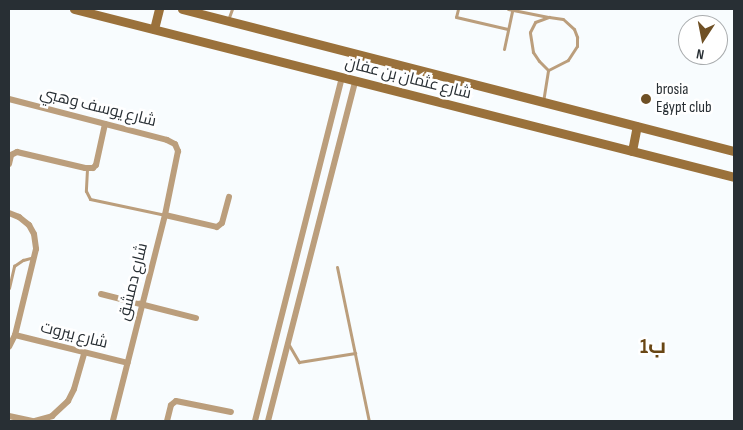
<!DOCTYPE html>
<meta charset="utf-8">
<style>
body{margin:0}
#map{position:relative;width:743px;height:430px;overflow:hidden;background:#f8fcfe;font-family:"Sofia Sans Condensed",Cairo,sans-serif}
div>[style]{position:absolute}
.lane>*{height:3px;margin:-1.5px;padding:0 1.5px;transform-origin:1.5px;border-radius:1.5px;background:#bb9e7c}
.street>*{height:6px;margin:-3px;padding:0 3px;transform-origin:3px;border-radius:3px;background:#bb9e7c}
.secondary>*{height:9px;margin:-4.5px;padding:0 4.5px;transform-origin:4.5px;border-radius:4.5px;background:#9a713b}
.dots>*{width:14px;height:14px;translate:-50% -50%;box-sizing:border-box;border:2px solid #fff;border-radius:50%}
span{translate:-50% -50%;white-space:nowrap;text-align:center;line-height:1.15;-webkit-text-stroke:5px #fff;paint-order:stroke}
.street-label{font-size:16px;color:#282f34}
.poi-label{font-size:16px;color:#282f34}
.left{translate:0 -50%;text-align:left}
.district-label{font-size:21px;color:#694614;font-weight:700}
.frame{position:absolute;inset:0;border:10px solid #282f34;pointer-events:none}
.north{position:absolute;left:678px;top:15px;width:50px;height:50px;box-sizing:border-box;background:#fff;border:1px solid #a9acae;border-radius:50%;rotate:191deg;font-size:14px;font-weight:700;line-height:20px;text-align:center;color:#282f34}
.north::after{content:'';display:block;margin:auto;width:18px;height:22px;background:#6f5025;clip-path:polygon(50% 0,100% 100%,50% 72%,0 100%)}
</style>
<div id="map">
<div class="lane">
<div style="left:458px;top:9px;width:8px;rotate:104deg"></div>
<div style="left:456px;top:17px;width:53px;rotate:13deg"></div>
<div style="left:508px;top:9px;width:41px;rotate:11.3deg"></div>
<div style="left:549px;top:17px;width:14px;rotate:8deg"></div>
<div style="left:563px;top:19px;width:15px;rotate:42deg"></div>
<div style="left:574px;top:29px;width:9px;rotate:69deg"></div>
<div style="left:577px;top:37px;width:9px;rotate:90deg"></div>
<div style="left:577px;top:46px;width:17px;rotate:123deg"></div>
<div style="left:568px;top:60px;width:22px;rotate:153deg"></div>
<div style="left:548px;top:70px;width:13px;rotate:-135deg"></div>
<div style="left:539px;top:61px;width:11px;rotate:-124deg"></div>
<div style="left:533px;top:52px;width:20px;rotate:-99deg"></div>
<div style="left:530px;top:32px;width:11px;rotate:-63deg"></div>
<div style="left:535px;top:22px;width:15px;rotate:-20deg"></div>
<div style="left:228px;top:20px;width:12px;rotate:-70deg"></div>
<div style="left:504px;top:49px;width:40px;rotate:-78deg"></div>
<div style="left:543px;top:102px;width:32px;rotate:-81deg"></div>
<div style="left:87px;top:169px;width:22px;rotate:93deg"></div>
<div style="left:86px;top:191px;width:9px;rotate:63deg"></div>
<div style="left:90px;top:199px;width:77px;rotate:12deg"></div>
<div style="left:337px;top:267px;width:157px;rotate:78.3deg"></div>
<div style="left:9px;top:288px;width:23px;rotate:-77deg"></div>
<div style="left:14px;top:266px;width:11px;rotate:-34deg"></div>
<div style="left:23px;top:260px;width:11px;rotate:-15deg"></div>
<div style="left:289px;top:345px;width:20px;rotate:60deg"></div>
<div style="left:299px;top:362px;width:57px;rotate:-9.1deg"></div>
</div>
<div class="street">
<div style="left:9px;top:99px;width:163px;rotate:14.5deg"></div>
<div style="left:167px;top:140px;width:9px;rotate:27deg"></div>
<div style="left:175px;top:144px;width:8px;rotate:67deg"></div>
<div style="left:178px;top:151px;width:65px;rotate:101.5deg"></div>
<div style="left:165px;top:215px;width:212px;rotate:104.2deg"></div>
<div style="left:9px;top:164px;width:9px;rotate:-77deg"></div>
<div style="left:11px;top:155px;width:7px;rotate:-27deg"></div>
<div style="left:17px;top:152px;width:70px;rotate:13.2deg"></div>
<div style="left:85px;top:168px;width:8px"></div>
<div style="left:93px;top:168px;width:4px;rotate:-45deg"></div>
<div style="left:96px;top:165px;width:42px;rotate:-77.6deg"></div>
<div style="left:9px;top:213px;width:11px;rotate:22deg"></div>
<div style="left:19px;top:217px;width:13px;rotate:39deg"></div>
<div style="left:29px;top:225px;width:10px;rotate:61deg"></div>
<div style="left:34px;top:234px;width:15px;rotate:82deg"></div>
<div style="left:36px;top:249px;width:89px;rotate:103.7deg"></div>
<div style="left:15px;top:335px;width:13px;rotate:117deg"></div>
<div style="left:165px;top:215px;width:53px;rotate:13deg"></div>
<div style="left:217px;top:227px;width:6px;rotate:-39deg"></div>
<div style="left:222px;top:223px;width:27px;rotate:-75deg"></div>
<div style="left:101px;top:294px;width:98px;rotate:14.2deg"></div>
<div style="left:15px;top:335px;width:116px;rotate:13.9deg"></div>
<div style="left:9px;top:416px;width:25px;rotate:12deg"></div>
<div style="left:35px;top:421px;width:18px;rotate:-16deg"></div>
<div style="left:52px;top:416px;width:22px;rotate:-43deg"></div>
<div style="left:68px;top:401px;width:13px;rotate:-63deg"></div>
<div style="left:74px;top:389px;width:37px;rotate:-74deg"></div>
<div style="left:167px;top:421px;width:16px;rotate:-76deg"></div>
<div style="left:171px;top:405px;width:6px;rotate:-39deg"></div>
<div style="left:176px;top:401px;width:56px;rotate:11.3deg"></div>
<div style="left:255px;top:421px;width:354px;rotate:-75.8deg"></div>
<div style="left:268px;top:421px;width:351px;rotate:-75.6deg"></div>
</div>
<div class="secondary">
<div style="left:74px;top:9px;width:681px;rotate:14.28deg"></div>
<div style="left:182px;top:9px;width:570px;rotate:14.43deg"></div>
<div style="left:154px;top:29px;width:21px;rotate:-76deg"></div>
<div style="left:632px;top:151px;width:25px;rotate:-79deg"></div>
</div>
<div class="dots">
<div style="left:646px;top:99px;background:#6f5025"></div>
</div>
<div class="street-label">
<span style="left:408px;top:79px;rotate:14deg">شارع عثمان بن عفان</span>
<span style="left:98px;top:108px;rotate:14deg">شارع يوسف وهبي</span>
<span style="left:134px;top:282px;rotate:-76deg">شارع دمشق</span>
<span style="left:74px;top:336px;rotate:14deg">شارع بيروت</span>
</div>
<div class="poi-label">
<span class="left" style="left:656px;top:99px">brosia<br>Egypt club</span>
</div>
<div class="district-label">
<span style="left:653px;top:347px">ب1</span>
</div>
<div class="frame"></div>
<div class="north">N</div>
</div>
